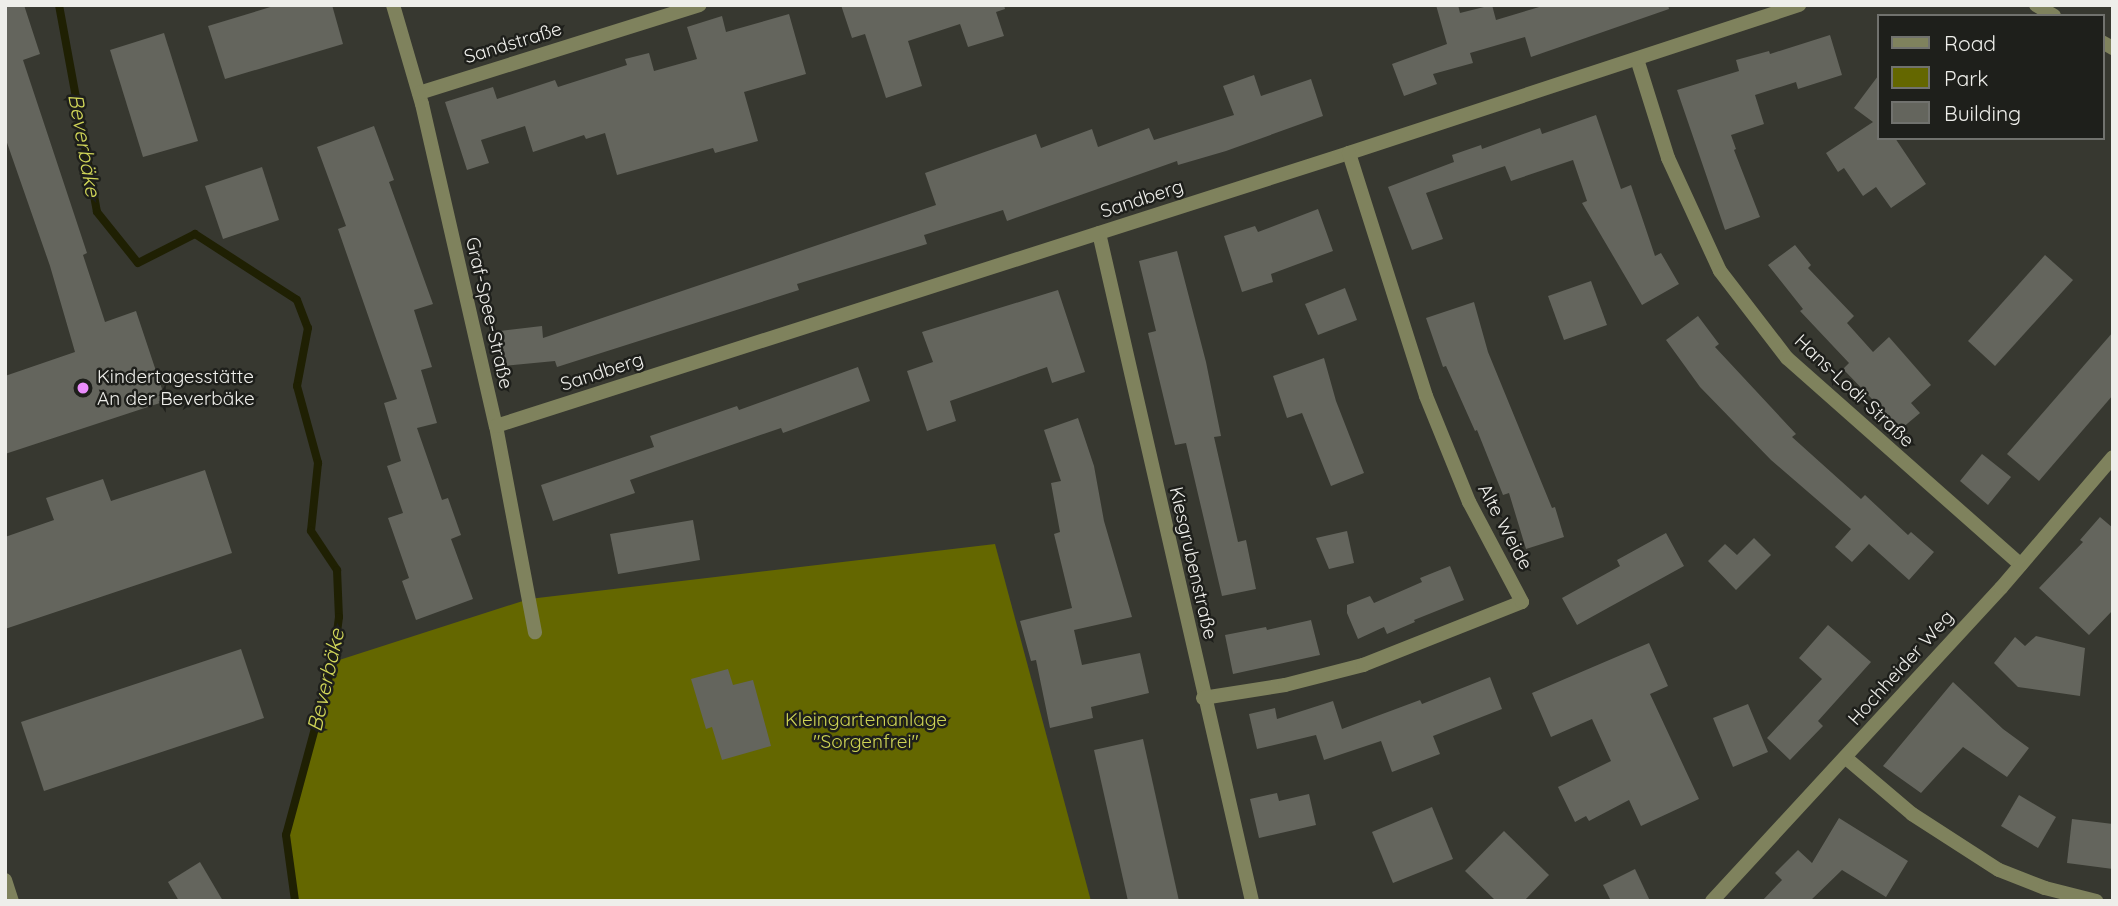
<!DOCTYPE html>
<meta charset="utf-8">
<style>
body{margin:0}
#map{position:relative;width:2118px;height:906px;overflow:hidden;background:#373830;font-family:Quicksand,sans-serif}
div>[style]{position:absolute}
.green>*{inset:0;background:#646700}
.stream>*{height:8px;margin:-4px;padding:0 4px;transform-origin:4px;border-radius:4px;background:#1f2003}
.building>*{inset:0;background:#64655d}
.minor>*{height:14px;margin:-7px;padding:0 7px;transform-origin:7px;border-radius:7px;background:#7f825d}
.dots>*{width:19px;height:19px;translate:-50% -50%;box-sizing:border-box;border:4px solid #1e1f1b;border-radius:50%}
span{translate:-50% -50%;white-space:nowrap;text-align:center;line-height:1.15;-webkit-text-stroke:5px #1e1f1b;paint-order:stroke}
.street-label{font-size:19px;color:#eeeeea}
.poi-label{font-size:19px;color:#eeeeea}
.left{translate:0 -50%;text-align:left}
.park-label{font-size:19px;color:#ced455}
.water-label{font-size:21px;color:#d1d658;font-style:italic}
.frame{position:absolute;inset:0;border:7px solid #eeeeea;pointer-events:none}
.legend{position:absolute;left:1877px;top:14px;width:228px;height:126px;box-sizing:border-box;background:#1e1f1b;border:2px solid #71726e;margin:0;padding:9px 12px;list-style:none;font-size:21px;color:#eeeeea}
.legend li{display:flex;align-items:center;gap:14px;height:35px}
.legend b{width:35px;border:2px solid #71726e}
</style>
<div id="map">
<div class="green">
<div style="clip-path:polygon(995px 544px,1091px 901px,297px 901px,286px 835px,333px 662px,529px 599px)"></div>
</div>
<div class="stream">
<div style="left:59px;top:5px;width:210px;rotate:79.6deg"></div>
<div style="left:97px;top:212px;width:65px;rotate:51.2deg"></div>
<div style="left:138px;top:263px;width:64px;rotate:-27deg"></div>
<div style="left:195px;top:234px;width:121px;rotate:32.9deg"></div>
<div style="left:297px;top:300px;width:30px;rotate:69deg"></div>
<div style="left:308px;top:328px;width:59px;rotate:100.7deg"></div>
<div style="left:297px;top:386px;width:80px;rotate:74.7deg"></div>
<div style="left:318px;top:463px;width:68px;rotate:95.9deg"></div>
<div style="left:311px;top:531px;width:47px;rotate:56.3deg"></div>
<div style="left:337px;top:570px;width:47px;rotate:87.6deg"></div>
<div style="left:339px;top:617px;width:45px;rotate:97.6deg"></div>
<div style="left:333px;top:662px;width:179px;rotate:105.2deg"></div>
<div style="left:286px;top:835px;width:67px;rotate:82.2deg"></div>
</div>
<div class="building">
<div style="clip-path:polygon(5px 5px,24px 5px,40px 54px,23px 60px,87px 253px,83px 255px,105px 322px,136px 311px,166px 401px,5px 454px,5px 376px,75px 352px,50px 266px,5px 137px)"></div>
<div style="clip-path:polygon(277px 5px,332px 5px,343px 44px,225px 79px,208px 26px)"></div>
<div style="clip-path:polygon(841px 5px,1004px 5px,1005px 9px,996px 12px,1004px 36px,968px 47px,960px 24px,908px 41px,922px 86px,886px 98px,865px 34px,852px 38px)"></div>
<div style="clip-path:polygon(1436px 5px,1458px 5px,1460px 13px,1492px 5px,1496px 20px,1546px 5px,1668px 5px,1669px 9px,1531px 57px,1525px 37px,1470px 53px,1473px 63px,1433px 74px,1437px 84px,1404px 96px,1392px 64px,1447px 44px)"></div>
<div style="clip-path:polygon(789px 14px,806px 74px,744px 92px,758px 141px,715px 153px,713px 148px,617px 175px,605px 133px,586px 139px,584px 135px,533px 152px,525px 126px,481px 140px,489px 163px,467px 170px,445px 102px,493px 87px,497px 99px,555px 80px,558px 87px,627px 65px,625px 59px,649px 53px,654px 71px,697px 59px,687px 27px,722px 16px,726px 32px)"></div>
<div style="clip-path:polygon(164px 33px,198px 141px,143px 157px,110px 50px)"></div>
<div style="clip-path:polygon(1830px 35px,1842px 75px,1798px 89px,1796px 82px,1755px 95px,1764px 124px,1731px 135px,1736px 149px,1734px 150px,1760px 217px,1725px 230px,1677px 90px,1739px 71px,1736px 60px,1769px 51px,1770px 54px)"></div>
<div style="clip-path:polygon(1254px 75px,1261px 96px,1311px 79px,1323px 116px,1226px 151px,1178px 165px,1177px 161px,1007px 221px,1003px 210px,924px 235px,927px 244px,797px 284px,799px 290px,557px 367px,555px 361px,504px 366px,500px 331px,542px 326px,543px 338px,936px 205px,925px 173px,1036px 134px,1041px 148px,1092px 129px,1098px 147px,1149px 128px,1154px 140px,1234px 115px,1223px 86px)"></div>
<div style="clip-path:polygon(1878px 76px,1878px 138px,1895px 138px,1926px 184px,1891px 208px,1876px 187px,1863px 196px,1844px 168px,1838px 172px,1826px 153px,1873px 122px,1854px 108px)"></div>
<div style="clip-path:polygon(1596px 115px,1621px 189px,1631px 185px,1655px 256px,1661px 253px,1679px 284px,1642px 305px,1582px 203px,1587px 201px,1573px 160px,1511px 181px,1505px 166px,1426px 193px,1443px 239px,1412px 250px,1388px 187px,1454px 162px,1452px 155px,1481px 145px,1482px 149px,1540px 128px,1542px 134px)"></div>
<div style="clip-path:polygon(374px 126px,394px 180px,389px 182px,433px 304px,414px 310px,432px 367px,421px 370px,437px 423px,417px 428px,442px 500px,448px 498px,461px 535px,451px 539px,473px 599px,416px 620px,402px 581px,409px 578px,388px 518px,403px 513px,387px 466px,401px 461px,384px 403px,397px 399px,338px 229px,346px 226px,317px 147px)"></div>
<div style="clip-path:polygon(262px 167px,279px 220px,223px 239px,205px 186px)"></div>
<div style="clip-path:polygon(1318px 209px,1333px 251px,1271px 274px,1273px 282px,1242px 292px,1224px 236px,1255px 226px,1258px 232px)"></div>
<div style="clip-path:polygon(1795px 245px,1811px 265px,1808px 268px,1854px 316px,1847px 323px,1873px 352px,1889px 337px,1931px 385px,1911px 403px,1920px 413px,1901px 429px,1843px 369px,1849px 363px,1800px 311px,1803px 309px,1768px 265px)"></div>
<div style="clip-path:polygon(1177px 251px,1206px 362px,1221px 436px,1214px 437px,1238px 542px,1246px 540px,1256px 589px,1222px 596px,1186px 443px,1175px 445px,1148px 333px,1156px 331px,1139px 261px)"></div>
<div style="clip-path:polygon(2045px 255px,2073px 280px,1995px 366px,1968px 341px)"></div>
<div style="clip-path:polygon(1591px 281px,1607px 325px,1564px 340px,1548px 296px)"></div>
<div style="clip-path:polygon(1345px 288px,1357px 320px,1318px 335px,1305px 304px)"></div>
<div style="clip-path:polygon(1058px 290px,1085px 372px,1052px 383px,1047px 367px,950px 401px,956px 421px,927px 431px,907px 371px,933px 362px,922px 332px)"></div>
<div style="clip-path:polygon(1474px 302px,1488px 352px,1552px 508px,1555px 507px,1564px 537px,1526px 549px,1509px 493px,1503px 495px,1477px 430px,1475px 431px,1446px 366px,1443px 367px,1426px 318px)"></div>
<div style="clip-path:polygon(1698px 316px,1719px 344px,1715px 347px,1796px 434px,1792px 437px,1861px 499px,1865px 495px,1908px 535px,1911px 532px,1934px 552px,1909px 580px,1869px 544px,1852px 562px,1835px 547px,1851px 529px,1771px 460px,1700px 387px,1666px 340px)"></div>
<div style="clip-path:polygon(2113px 332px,2113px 395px,2039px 481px,2007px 454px)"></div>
<div style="clip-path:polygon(1324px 358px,1336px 401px,1364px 473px,1331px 486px,1302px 413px,1287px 418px,1273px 376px)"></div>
<div style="clip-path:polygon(858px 367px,870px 401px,783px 433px,781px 428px,630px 480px,635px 493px,553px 521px,541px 485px,654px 447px,650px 436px,737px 406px,739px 410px)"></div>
<div style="clip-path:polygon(1078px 418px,1094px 466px,1104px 521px,1132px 617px,1074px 630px,1082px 665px,1140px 653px,1149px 693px,1091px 707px,1093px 718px,1050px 728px,1036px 660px,1031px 661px,1020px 621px,1072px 608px,1054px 534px,1060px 532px,1051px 483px,1061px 481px,1044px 430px)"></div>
<div style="clip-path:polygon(1982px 454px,2011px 477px,1988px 505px,1960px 481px)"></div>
<div style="clip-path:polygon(205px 470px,232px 553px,5px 629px,5px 537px,54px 520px,46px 498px,103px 479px,111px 501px)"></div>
<div style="clip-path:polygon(2100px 517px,2113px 528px,2113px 610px,2089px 635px,2039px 588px,2083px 542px,2080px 540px)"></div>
<div style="clip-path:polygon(693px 520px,700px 560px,618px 574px,610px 534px)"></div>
<div style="clip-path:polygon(1347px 531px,1354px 563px,1329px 569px,1316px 538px)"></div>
<div style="clip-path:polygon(1666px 533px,1684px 566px,1577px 625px,1562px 598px,1620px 566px,1617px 560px)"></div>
<div style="clip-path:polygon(1754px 538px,1771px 555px,1736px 590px,1708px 561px,1725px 544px,1737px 555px)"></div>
<div style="clip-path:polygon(1450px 566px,1464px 600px,1414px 620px,1415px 622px,1387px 634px,1384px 627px,1358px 639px,1347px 613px,1347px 605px,1370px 596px,1374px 603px,1422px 582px,1420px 578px)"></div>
<div style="clip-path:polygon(1311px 620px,1320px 655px,1233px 674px,1225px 635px,1266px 627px,1267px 630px)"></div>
<div style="clip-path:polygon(1828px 625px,1871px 662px,1818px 721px,1823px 726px,1790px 760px,1767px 738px,1822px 679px,1799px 658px)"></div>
<div style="clip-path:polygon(2036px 636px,2085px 648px,2080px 696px,2018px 687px,1994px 663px,2015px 637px,2025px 646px)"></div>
<div style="clip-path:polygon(1649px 643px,1668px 686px,1650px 694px,1699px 799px,1641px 826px,1629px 800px,1589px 821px,1586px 816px,1575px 822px,1558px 787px,1611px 761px,1592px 719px,1551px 737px,1532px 693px)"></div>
<div style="clip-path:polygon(241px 649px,264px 718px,44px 791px,21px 722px)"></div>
<div style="clip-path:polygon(728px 669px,733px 685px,753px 680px,771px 746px,722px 760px,712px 727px,706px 729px,691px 679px)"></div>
<div style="clip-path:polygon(1490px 677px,1502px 709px,1433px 736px,1440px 754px,1392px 772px,1381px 741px,1324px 760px,1316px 735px,1257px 749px,1249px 714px,1275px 708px,1277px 719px,1333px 701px,1342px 729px,1420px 700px,1422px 704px)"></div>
<div style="clip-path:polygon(1953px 682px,2003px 729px,2029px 748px,2007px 777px,1963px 747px,1921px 793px,1883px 766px)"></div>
<div style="clip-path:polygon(1748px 704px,1768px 752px,1733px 767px,1713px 718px)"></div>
<div style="clip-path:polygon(1143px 739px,1179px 901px,1128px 901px,1094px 750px)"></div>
<div style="clip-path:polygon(1277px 793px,1279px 801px,1309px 794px,1316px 825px,1259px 838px,1250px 799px)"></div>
<div style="clip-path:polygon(2019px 795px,2056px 817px,2038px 848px,2001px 826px)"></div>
<div style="clip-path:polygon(1432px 807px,1453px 859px,1393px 883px,1372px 832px)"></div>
<div style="clip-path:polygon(1839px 818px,1908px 861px,1886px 897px,1842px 870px,1810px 901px,1762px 901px,1782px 880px,1775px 873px,1798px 850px,1812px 863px)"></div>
<div style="clip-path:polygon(2072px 819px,2113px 824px,2113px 869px,2067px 863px)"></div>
<div style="clip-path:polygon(1504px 831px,1549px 875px,1524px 901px,1496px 901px,1465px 871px)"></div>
<div style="clip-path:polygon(200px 862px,223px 901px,179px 901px,168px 882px)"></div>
<div style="clip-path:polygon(1635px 869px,1650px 901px,1611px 901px,1603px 885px)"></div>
</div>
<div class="minor">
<div style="left:393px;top:5px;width:103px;rotate:73.7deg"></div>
<div style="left:422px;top:104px;width:330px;rotate:77.1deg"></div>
<div style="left:496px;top:426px;width:210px;rotate:79.3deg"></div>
<div style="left:2036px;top:5px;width:21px;rotate:31deg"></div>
<div style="left:2102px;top:42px;width:13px;rotate:29deg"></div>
<div style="left:1637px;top:59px;width:104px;rotate:72.6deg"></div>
<div style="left:1668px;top:158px;width:124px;rotate:65.3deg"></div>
<div style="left:1720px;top:271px;width:110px;rotate:52.4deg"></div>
<div style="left:1787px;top:358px;width:312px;rotate:41.5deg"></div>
<div style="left:419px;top:93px;width:294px;rotate:-17.4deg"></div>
<div style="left:1099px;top:233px;width:685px;rotate:77.1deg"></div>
<div style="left:496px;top:426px;width:896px;rotate:-17.75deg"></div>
<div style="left:1349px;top:153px;width:474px;rotate:-18.2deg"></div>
<div style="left:1203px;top:698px;width:83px;rotate:-9deg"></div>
<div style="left:1285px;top:685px;width:81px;rotate:-14.4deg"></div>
<div style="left:1363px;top:665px;width:171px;rotate:-21.6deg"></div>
<div style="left:1522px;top:602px;width:113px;rotate:-117.9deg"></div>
<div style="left:1469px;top:502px;width:114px;rotate:-112.1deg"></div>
<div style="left:1426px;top:396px;width:255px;rotate:-107.6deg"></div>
<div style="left:1846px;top:758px;width:87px;rotate:40.3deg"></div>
<div style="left:1912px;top:814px;width:103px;rotate:32.8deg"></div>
<div style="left:1999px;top:870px;width:49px;rotate:21.4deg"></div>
<div style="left:2045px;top:888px;width:53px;rotate:14.3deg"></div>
<div style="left:5px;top:880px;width:22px;rotate:72deg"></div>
<div style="left:1712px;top:901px;width:426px;rotate:-47.3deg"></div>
<div style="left:2001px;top:588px;width:172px;rotate:-49.5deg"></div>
</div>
<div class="dots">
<div style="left:83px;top:388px;background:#eb8dfc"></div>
</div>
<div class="street-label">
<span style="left:513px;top:43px;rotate:-17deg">Sandstraße</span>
<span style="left:1142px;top:199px;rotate:-18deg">Sandberg</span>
<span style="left:489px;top:313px;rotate:77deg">Graf-Spee-Straße</span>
<span style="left:602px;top:372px;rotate:-18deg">Sandberg</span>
<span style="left:1854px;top:391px;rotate:43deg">Hans-Lodi-Straße</span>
<span style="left:1505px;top:527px;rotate:62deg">Alte Weide</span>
<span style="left:1193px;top:563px;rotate:77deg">Kiesgrubenstraße</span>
<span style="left:1901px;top:668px;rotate:-48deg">Hochheider Weg</span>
</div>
<div class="poi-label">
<span class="left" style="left:97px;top:388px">Kindertagesstätte<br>An der Beverbäke</span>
</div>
<div class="park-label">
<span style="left:866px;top:731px">Kleingartenanlage<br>"Sorgenfrei"</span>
</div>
<div class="water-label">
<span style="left:85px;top:145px;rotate:80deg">Beverbäke</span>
<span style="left:325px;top:680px;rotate:-77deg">Beverbäke</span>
</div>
<div class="frame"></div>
<ul class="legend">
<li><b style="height:9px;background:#7f825d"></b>Road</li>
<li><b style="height:19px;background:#646700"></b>Park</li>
<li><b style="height:19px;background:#64655d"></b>Building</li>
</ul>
</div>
